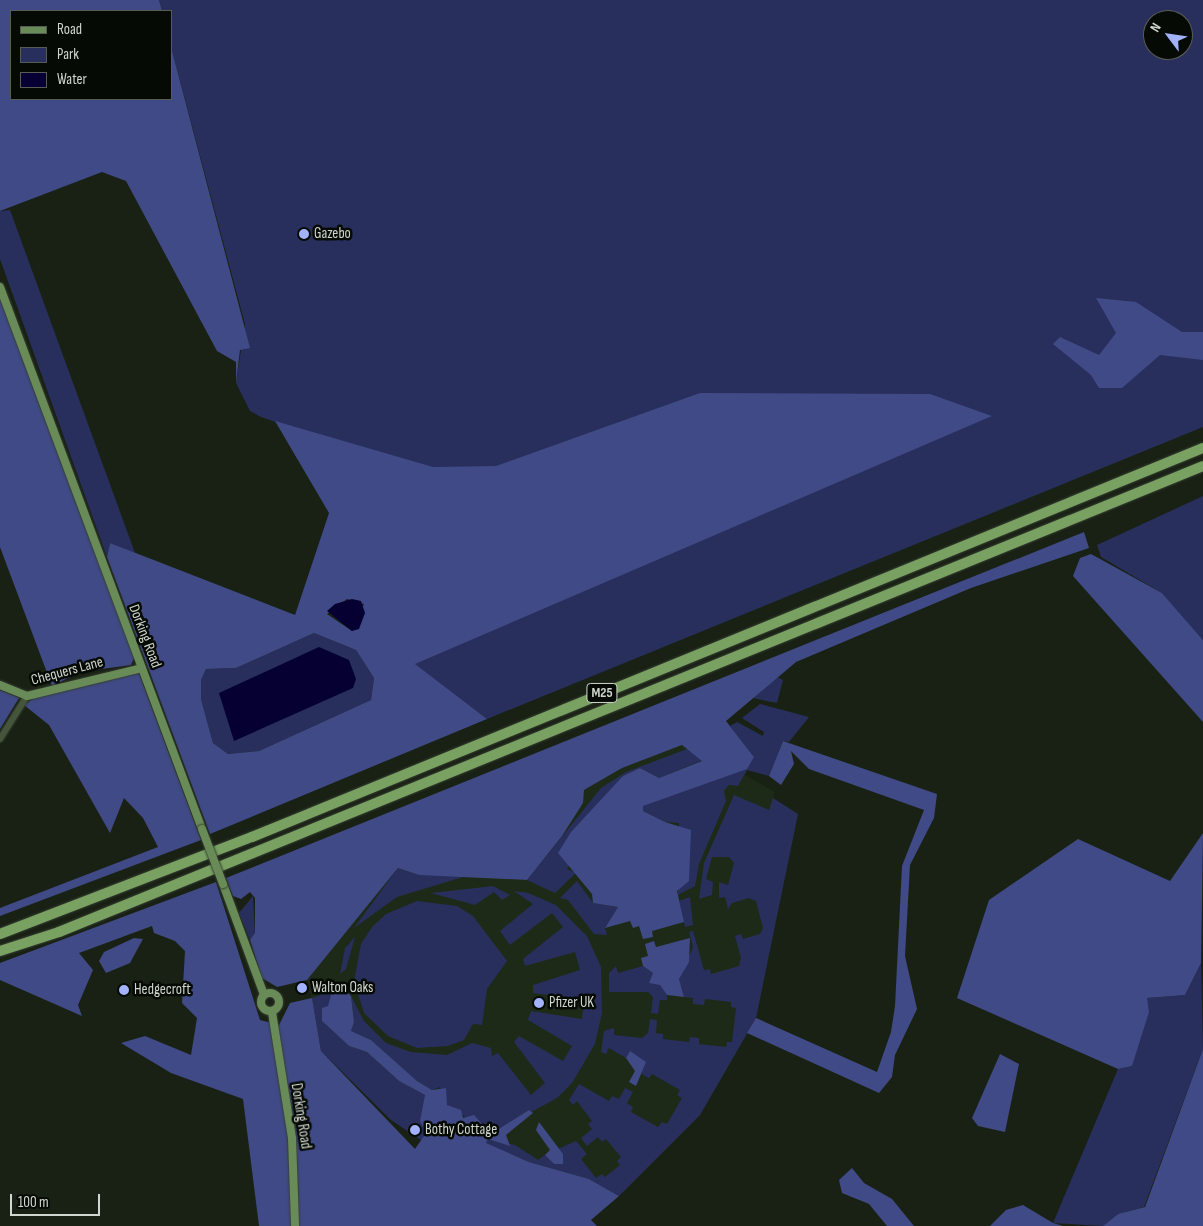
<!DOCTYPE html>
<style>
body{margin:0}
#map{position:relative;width:1203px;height:1226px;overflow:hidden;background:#192114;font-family:"Sofia Sans Condensed",sans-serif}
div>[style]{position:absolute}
.built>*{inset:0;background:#1d2a17}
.green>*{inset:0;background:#282f5c}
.forest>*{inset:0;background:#404a86}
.water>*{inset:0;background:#050031}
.roads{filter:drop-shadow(0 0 1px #363e32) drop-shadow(0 0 1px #363e32)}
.minor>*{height:6px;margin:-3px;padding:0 3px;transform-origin:3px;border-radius:3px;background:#44553c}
.major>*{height:8px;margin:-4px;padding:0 4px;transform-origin:4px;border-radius:4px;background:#698b58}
.major>.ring{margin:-4px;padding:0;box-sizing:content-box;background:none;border:8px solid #698b58;border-radius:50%}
.highway>*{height:10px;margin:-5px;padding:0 5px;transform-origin:5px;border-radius:5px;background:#78a162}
.bridges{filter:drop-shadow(0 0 1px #363e32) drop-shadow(0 0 1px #363e32)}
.major-bridge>*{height:8px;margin:-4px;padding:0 4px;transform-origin:4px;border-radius:4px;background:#698b58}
.dots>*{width:14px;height:14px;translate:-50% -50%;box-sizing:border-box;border:2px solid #060a05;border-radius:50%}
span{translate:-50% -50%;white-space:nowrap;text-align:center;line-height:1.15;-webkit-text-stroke:5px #060a05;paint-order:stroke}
.shield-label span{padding:1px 4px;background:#060a05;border:1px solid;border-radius:4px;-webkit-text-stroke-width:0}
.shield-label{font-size:14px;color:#d1d7ce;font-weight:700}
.poi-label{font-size:15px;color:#d1d7ce}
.left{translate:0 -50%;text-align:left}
.street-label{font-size:15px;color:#d1d7ce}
.legend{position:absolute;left:10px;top:10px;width:162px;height:90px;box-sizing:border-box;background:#060a05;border:1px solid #575c55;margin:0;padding:6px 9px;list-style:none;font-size:15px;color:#d1d7ce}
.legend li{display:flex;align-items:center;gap:10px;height:25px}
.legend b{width:25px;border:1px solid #575c55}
.north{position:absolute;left:1143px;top:10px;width:50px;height:50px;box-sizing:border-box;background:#060a05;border:1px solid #575c55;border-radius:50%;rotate:301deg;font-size:14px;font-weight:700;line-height:20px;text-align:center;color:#d1d7ce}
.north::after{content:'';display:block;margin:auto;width:18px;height:22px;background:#a2b2fd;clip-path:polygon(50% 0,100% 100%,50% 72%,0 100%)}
.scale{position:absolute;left:10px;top:1194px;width:90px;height:22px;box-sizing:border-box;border:2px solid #d1d7ce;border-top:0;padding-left:6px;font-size:15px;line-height:18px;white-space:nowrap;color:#d1d7ce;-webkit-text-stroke:4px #060a05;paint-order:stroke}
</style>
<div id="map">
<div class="built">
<div style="clip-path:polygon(682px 745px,747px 769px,745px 775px,775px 792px,773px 799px,798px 814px,756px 1018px,700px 1115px,619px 1196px,589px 1179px,529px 1162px,317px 1022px,307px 980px,398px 868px,527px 880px,582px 803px,584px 790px,622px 768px)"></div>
</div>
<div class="green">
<div style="clip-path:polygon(evenodd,159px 0,1203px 0,1203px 427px,487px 719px,414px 664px,984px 419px,488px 494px,261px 417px,250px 411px,236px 383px,245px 324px,171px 47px,171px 11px,162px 11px,159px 0,1153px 20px,1183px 20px,1183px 50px,1153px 50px,1153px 20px)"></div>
<div style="clip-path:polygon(10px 210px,135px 553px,110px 543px,107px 557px,0 259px,0 211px)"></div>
<div style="clip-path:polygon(1203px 496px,1203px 640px,1162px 593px,1101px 557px,1097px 545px)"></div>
<div style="clip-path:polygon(314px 633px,356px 650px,374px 678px,371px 700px,259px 751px,228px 754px,213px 743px,201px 699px,201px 680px,206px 669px,236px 668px)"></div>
<div style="clip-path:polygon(775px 676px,783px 680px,777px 703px,753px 698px)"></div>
<div style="clip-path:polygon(760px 704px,809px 717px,789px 742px,783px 741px,769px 776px,747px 770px,738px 786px,729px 785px,724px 791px,726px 801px,699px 864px,695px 886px,678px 895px,679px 823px,665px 822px,643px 811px,643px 806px,754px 757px,730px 726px,737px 722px,763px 736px,764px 732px,742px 718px)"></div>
<div style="clip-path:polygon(687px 749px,703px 760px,659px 778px,640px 768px,623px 776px,567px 869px,576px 873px,555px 893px,527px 880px,601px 788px,626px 772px)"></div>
<div style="clip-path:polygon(734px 795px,769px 810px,773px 798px,798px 814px,756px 1018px,700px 1115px,619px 1196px,589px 1179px,529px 1162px,485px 1143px,488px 1139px,515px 1145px,538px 1160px,545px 1155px,554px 1164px,563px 1154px,558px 1149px,576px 1141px,587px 1154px,581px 1159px,596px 1178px,602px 1174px,605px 1177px,620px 1165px,617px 1161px,621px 1157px,606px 1139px,602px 1142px,598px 1137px,587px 1146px,581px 1138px,592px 1129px,588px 1124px,592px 1121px,577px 1101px,573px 1105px,569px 1100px,579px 1084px,609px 1101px,612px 1096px,619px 1099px,625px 1088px,633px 1092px,627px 1103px,633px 1107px,631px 1112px,658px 1127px,662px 1122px,667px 1124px,682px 1098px,677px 1095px,680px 1090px,652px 1074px,649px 1078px,643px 1075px,630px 1051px,626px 1058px,609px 1048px,606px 1054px,601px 1052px,604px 1031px,614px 1028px,614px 1035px,642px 1038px,648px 1033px,650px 1019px,657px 1020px,656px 1033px,663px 1034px,663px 1039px,689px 1042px,690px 1037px,699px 1038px,699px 1044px,726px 1047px,727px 1042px,732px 1042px,736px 1008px,731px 1007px,731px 1002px,705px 999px,704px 1005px,693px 1004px,693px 998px,684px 997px,679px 979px,693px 947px,689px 932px,693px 931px,704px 970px,710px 969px,711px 974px,739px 966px,741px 958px,735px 936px,741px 934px,743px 939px,760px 934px,763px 928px,756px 901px,749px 898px,732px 903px,728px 909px,725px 897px,719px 898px,719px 882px,728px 885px,734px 863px,729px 857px,712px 857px,706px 879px,713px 882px,712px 895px,699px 899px,704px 863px)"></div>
<div style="clip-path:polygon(398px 868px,419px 875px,470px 875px,397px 897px,354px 928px)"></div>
<div style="clip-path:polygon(577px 881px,593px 903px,618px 907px,605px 928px,607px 935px,594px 934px,568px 900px,560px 898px)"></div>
<div style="clip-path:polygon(493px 886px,510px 895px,502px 900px,494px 892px,475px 905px,431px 893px)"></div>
<div style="clip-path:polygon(514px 891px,528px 893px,556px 905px,587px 936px,601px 967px,602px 1013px,595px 1044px,572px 1083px,557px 1098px,491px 1134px,447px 1105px,440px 1087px,432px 1090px,417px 1081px,371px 1040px,351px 1031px,354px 1022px,351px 996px,364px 1021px,386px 1043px,411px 1052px,447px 1055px,472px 1043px,491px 1048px,492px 1056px,498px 1053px,531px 1095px,545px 1083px,514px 1042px,519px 1036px,563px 1061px,572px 1046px,528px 1020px,531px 1011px,582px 1019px,584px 1000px,533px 993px,533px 985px,580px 970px,575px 952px,525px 966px,523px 959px,563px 927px,552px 913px,510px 945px,500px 931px,533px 904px)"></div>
<div style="clip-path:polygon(253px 896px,255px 934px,250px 940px,239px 913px)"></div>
<div style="clip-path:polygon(690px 897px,693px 925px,685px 927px,679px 901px)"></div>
<div style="clip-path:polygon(417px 901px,457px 906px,473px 916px,507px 961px,487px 989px,482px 1025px,473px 1024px,464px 1040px,448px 1046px,417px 1048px,388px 1036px,364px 1013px,354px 981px,361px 944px,372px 927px,386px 914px)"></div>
<div style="clip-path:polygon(355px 937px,346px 969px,340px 974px,345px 948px)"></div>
<div style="clip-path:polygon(1201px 963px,1203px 1049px,1144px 1207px,1118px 1214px,1103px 1226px,1053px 1223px,1118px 1069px,1132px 1066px,1147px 998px,1185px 995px)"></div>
<div style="clip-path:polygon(616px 966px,618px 973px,643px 966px,653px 973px,667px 995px,667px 1000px,660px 1000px,658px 1014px,651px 1013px,653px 997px,648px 992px,609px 992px,609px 973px)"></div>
<div style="clip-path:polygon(337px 989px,322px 1021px,349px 1046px,367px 1052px,399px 1081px,425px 1095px,424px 1142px,391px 1120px,321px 1051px,312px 998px)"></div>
</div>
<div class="forest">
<div style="clip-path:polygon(0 0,159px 0,162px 11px,11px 11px,11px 99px,171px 99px,171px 47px,250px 348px,240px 350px,236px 383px,236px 362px,217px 351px,126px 181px,102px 172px,0 211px)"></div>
<div style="clip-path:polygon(0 292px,134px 658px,131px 665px,80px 672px,54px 685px,137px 668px,201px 840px,0 916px,0 908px,158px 847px,143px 818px,124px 798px,110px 833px,49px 725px,24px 705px,52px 686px,0 547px)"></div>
<div style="clip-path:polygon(1096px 298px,1136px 302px,1182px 332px,1203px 332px,1203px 360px,1160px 355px,1122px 388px,1099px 388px,1091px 375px,1053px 344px,1060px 337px,1099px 355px,1116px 333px)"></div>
<div style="clip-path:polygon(evenodd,700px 393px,930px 394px,992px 416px,415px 664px,487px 719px,210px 834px,107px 557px,110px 543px,295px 615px,329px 513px,275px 421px,433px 467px,496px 466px,700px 393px,347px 599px,364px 604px,352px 631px,327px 614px,347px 599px,700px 393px,314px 633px,356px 650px,374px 678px,371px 700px,259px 751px,228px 754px,213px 743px,201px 699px,201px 680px,206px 669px,236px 668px,314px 633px)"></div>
<div style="clip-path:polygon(1084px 532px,1089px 548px,971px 588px,796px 662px,726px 721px,754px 757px,747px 769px,643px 806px,643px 811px,665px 822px,691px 830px,689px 881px,677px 891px,684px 922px,652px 931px,653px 937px,643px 939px,639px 926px,633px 928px,630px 921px,605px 928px,618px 907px,593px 903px,592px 894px,558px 853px,571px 832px,623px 776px,640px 768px,659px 778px,702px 761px,682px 745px,622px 768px,584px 790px,583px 803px,562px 836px,527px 880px,419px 875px,398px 868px,307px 980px,277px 987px,262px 978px,250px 940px,255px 933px,255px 898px,250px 892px,241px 899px,233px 896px,226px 878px)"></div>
<div style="clip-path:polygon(1091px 554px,1162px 593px,1203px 640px,1203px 722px,1073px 576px,1080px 558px)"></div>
<div style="clip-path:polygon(0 690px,19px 698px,0 729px)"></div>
<div style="clip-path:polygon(783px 741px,937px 794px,934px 818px,910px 865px,905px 956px,917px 1009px,895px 1055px,892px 1077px,879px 1093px,747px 1033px,756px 1018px,877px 1072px,891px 1032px,895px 1006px,902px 866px,924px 810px,809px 769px,791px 751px,794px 764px,781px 785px,769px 776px)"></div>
<div style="clip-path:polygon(1203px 833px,1201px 963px,1185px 995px,1147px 998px,1149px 1012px,1132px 1066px,1118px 1069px,957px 998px,989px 900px,1078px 839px,1170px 881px)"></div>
<div style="clip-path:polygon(216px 882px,260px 1020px,279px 1025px,290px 1003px,312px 998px,321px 1051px,415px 1149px,426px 1133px,420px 1121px,425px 1095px,399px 1081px,367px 1052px,349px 1046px,322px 1021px,322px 1008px,328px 1006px,331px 995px,345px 990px,351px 996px,354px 1022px,351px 1031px,371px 1040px,417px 1081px,432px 1090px,446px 1088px,447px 1105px,461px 1110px,463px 1118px,474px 1115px,491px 1134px,529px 1110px,533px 1113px,506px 1135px,510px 1146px,488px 1139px,486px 1143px,529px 1162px,589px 1179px,619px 1196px,591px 1220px,597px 1226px,259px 1226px,243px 1099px,171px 1073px,121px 1043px,145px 1036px,191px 1055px,197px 1018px,182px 1003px,185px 951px,175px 941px,154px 933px,152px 926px,79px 953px,93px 970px,78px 1005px,82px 1016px,0 980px,0 963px)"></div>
<div style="clip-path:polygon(134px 938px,143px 939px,130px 963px,106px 973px,99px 961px,104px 952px)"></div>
<div style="clip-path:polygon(690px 938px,689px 962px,679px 979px,684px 997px,667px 995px,660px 985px,649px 983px,653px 973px,643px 966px,641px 958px,648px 956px,645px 944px,654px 941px,656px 947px)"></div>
<div style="clip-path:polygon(1203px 1049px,1203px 1226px,1103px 1226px,1118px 1214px,1145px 1207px)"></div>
<div style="clip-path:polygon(630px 1051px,646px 1062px,636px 1086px,629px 1082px,635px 1071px,626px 1058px)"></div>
<div style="clip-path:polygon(1000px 1054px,1019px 1064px,1005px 1132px,978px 1126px,972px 1118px)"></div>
<div style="clip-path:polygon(539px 1122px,563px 1154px,563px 1164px,554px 1164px,545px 1155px,550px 1150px,536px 1130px)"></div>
<div style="clip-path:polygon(852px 1168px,864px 1183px,892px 1199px,914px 1226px,887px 1226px,869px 1204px,842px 1193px,839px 1180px)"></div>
<div style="clip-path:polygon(1023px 1205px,1053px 1223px,1063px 1226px,990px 1226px,1006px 1210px)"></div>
</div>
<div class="water">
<div style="clip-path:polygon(352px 599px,361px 601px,365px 613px,359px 629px,352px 631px,327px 611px,335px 604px)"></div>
<div style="clip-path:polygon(319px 647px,349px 660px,356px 679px,353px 688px,234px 741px,219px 693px)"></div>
</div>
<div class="roads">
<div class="minor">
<div style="left:0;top:739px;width:51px;rotate:-57.9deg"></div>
</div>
<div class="major">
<div style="left:0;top:287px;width:578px;rotate:69.56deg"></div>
<div style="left:0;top:685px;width:29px;rotate:22deg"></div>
<div style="left:27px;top:696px;width:118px;rotate:-13.7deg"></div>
<div style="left:223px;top:884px;width:118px;rotate:69.7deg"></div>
<div class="ring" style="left:261px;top:993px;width:10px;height:10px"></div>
<div style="left:272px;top:1012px;width:128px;rotate:81deg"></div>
<div style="left:292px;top:1138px;width:88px;rotate:88deg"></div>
</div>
<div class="highway">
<div style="left:0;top:934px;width:270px;rotate:-21.1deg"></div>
<div style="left:252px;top:837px;width:1027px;rotate:-22.25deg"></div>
<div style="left:0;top:951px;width:62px;rotate:-17.9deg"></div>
<div style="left:59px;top:932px;width:1235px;rotate:-22.16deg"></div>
</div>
</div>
<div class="bridges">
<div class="major-bridge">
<div style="left:202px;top:829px;width:59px;rotate:69.1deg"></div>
</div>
</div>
<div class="dots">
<div style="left:304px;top:234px;background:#a2b2fd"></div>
<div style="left:302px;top:988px;background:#a2b2fd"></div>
<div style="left:124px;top:990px;background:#a2b2fd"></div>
<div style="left:539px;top:1003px;background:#a2b2fd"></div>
<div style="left:415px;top:1130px;background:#a2b2fd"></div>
</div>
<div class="shield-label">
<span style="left:602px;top:693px">M25</span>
</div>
<div class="poi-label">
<span class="left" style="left:314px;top:234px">Gazebo</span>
<span class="left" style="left:312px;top:988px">Walton Oaks</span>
<span class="left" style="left:134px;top:990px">Hedgecroft</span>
<span class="left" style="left:549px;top:1003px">Pfizer UK</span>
<span class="left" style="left:425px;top:1130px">Bothy Cottage</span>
</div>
<div class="street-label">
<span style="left:145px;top:636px;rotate:69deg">Dorking Road</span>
<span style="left:67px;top:671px;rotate:-15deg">Chequers Lane</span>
<span style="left:301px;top:1116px;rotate:81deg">Dorking Road</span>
</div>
<ul class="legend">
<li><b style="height:6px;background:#698b58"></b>Road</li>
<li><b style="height:14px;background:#282f5c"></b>Park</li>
<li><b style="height:14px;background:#050031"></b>Water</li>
</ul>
<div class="north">N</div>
<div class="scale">100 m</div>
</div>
